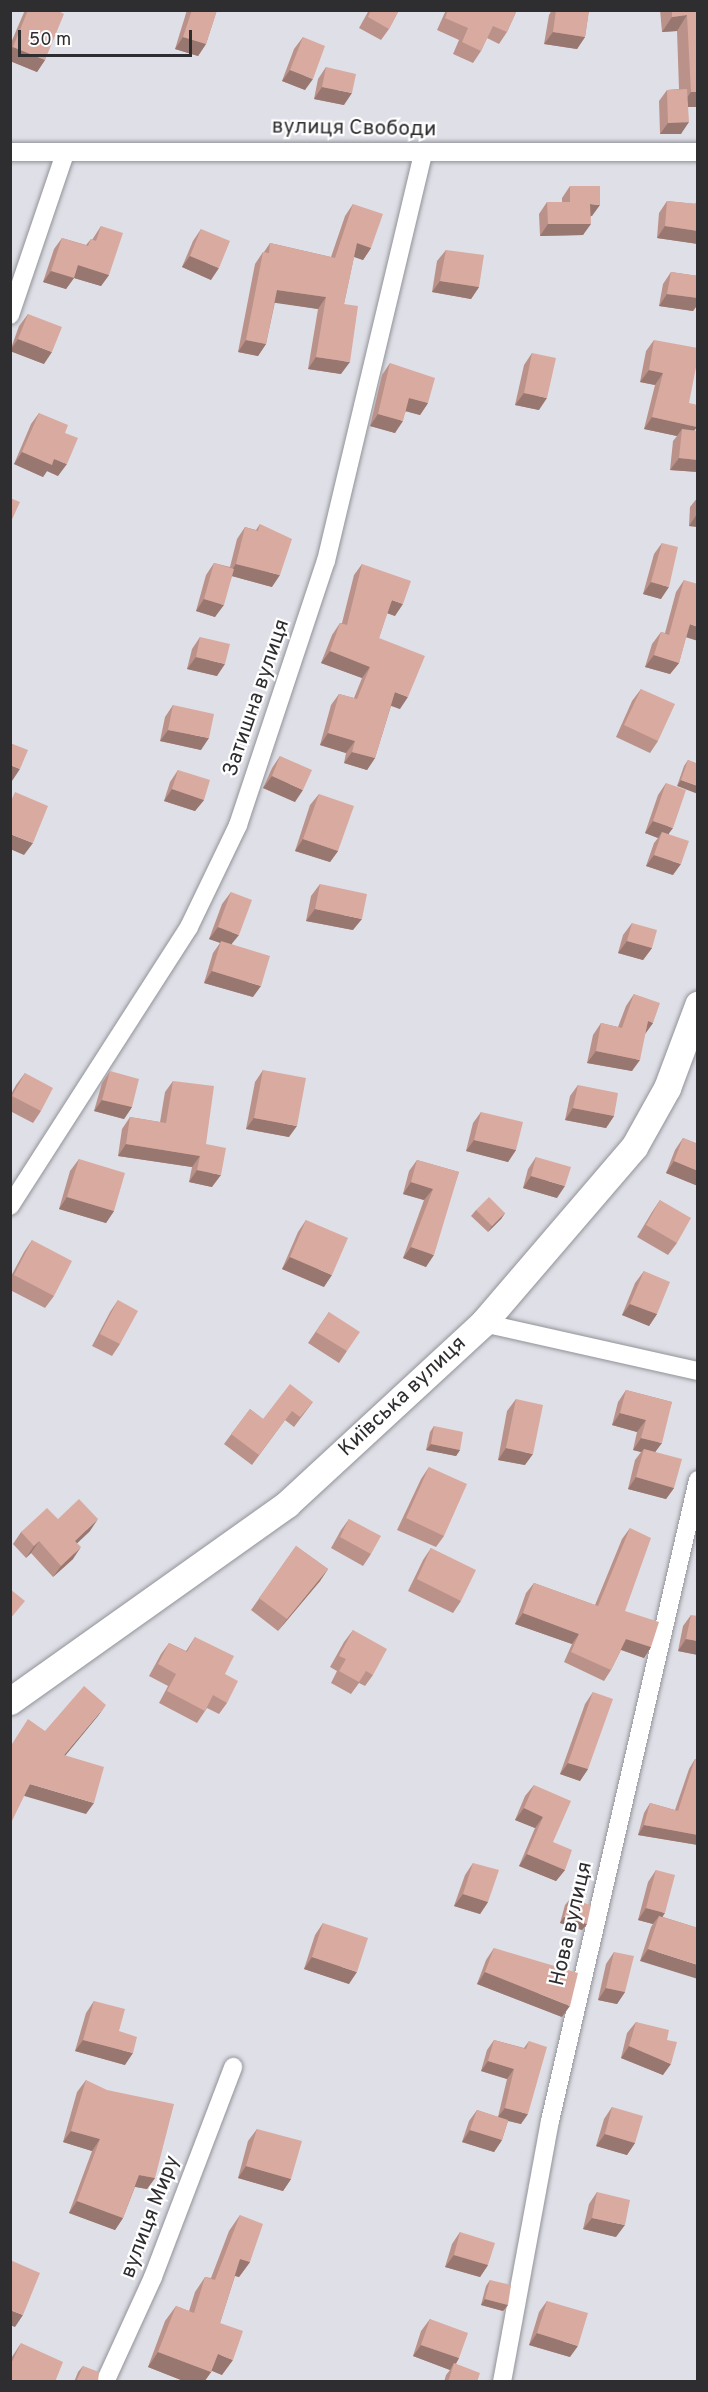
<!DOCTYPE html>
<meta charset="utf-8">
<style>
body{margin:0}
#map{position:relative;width:708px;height:2392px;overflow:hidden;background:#dfe0e7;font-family:Overpass,sans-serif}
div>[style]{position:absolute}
.roads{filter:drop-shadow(0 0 2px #919299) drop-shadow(0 0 2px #919299)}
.street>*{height:18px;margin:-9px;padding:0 9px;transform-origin:9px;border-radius:9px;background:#fff}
.secondary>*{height:27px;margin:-13.5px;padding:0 13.5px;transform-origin:13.5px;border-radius:13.5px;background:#fff}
.wall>*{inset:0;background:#bb928a}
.shaded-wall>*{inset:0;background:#987770}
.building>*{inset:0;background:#d9aaa0}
span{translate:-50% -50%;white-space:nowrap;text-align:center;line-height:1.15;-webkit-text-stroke:4.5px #fff;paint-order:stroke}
.street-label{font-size:21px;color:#2e2e31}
.frame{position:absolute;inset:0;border:12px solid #2e2e31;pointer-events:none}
.scale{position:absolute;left:18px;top:30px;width:174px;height:27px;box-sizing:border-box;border:3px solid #2e2e31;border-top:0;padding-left:8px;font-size:18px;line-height:21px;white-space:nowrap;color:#2e2e31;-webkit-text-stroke:4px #fff;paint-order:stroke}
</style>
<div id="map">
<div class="roads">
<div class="street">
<div style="left:10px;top:152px;width:688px"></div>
<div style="left:10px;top:315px;width:171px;rotate:-71.2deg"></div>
<div style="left:10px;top:1206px;width:331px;rotate:-57.3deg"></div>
<div style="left:189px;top:927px;width:113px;rotate:-64.3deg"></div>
<div style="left:238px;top:825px;width:278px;rotate:-71.6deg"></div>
<div style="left:326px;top:561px;width:419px;rotate:-76.6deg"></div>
<div style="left:483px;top:1323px;width:220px;rotate:12.6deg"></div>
<div style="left:105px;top:2382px;width:115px;rotate:-65.4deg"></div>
<div style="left:153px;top:2277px;width:225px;rotate:-69.1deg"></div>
<div style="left:502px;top:2382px;width:265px;rotate:-79.6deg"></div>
<div style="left:550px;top:2121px;width:658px;rotate:-77deg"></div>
</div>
<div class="secondary">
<div style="left:10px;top:1701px;width:340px;rotate:-35.4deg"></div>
<div style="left:287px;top:1504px;width:267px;rotate:-42.7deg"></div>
<div style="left:483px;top:1323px;width:232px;rotate:-49.4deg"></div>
<div style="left:634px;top:1147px;width:68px;rotate:-60.8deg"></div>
<div style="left:667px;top:1088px;width:89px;rotate:-69.5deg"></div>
</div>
</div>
<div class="wall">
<div style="clip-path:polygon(25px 10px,57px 10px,45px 60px,37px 72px,10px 61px,10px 45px)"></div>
<div style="clip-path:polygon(187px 10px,217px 10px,206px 44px,198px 56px,175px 49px)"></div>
<div style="clip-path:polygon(369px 10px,399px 10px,389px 29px,381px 40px,359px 28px)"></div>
<div style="clip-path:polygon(446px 10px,517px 10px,507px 32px,499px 44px,487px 38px,481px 51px,473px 63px,453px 54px,459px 40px,437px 30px)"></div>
<div style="clip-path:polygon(552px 10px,589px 10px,585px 37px,577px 49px,544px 44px,549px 15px)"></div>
<div style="clip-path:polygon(660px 10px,698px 10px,698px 107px,688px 107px,681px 134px,660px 134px,659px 101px,667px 90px,679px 89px,677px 31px,662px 32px)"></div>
<div style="clip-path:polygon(303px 37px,305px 90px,282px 81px,294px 49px)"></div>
<div style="clip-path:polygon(326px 67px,344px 105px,314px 99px,318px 79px)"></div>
<div style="clip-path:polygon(570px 186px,592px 216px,591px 216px,583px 235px,540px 236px,539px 214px,547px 202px,562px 202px,562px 198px)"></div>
<div style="clip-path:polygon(698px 200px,698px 244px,657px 238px,659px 213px,667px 201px,695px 204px)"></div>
<div style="clip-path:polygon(353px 204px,371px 248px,363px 260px,354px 257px,344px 304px,341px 374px,308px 369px,318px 309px,275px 302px,266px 344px,258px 356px,238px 352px,255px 264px,263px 252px,264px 252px,270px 243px,331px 257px,345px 216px)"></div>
<div style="clip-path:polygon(101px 226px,109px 275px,101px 286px,74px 278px,66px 289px,43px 282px,54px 249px,62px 238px,86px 245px,91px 239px,92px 240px)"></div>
<div style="clip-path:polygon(201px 229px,211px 280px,182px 267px,193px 241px)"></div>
<div style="clip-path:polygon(446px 250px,479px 287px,471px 299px,432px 292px,437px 261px)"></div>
<div style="clip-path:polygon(671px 272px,698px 276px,698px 304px,693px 311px,659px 306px,663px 284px)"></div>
<div style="clip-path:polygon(28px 314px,44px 364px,10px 351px,19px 326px)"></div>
<div style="clip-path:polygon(654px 340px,689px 403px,697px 427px,694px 430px,698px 472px,670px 470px,673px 441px,677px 436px,644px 429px,655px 385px,640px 382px,646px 351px)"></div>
<div style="clip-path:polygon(532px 353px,539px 410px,515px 405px,524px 365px)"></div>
<div style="clip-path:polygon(390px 363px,428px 403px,420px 415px,406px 411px,395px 433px,370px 426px,382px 375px)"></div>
<div style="clip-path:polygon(39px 413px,65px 433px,58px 476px,47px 471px,43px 477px,14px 464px,31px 424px)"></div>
<div style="clip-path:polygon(698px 497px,698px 527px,689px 526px,690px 507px)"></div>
<div style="clip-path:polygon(260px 524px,272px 587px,232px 576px,215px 617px,196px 611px,206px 575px,214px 563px,230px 567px,237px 539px,245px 527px,256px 530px)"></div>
<div style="clip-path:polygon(662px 543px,661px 599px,643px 594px,654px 554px)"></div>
<div style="clip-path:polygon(362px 564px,395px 616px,387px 613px,379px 638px,400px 709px,391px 706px,375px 758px,367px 770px,344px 763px,346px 753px,320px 745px,331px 705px,339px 694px,354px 698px,362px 678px,321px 663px,332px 635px,340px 623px,342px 623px,354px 575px)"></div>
<div style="clip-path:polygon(684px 580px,686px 637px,679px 663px,670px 674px,645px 667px,652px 644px,661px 632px,665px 633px,676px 592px)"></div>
<div style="clip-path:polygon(200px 637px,217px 676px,187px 669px,192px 649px)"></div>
<div style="clip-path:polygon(641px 689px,658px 741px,650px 753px,616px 737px,632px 701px)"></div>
<div style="clip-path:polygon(173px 705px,201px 750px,160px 741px,165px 717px)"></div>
<div style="clip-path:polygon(280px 756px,295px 802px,263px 788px,272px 768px)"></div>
<div style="clip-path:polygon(688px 760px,698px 764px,677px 786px,684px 766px)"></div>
<div style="clip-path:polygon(178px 770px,204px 800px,195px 811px,164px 801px,170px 782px)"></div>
<div style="clip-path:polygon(666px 783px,669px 834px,673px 875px,646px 866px,654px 843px,658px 838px,645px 833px,658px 795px)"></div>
<div style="clip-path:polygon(319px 794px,338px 851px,330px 862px,295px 851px,310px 805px)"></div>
<div style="clip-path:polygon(320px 884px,353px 930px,306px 921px,311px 896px)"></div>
<div style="clip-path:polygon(231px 892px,232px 944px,253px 997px,204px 983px,213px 953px,220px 943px,209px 939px,222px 904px)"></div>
<div style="clip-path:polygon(632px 923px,652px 948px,643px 960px,618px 953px,623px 935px)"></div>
<div style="clip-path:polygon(634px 994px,653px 1023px,645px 1034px,632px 1071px,587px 1063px,593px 1035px,601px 1023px,618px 1027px,626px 1006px)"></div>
<div style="clip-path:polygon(263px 1070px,289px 1137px,246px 1129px,255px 1082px)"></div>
<div style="clip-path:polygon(110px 1071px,132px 1107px,124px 1119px,94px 1111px,102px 1083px)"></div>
<div style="clip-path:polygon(25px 1073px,41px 1111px,33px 1123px,10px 1111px,10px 1096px,16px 1085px)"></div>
<div style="clip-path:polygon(173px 1081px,206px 1144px,212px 1187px,189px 1182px,192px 1167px,118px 1156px,122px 1129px,130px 1117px,160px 1122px,165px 1092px)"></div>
<div style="clip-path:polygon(578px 1085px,614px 1116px,606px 1128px,565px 1120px,570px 1096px)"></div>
<div style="clip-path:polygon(481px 1112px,516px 1150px,508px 1162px,466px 1151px,473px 1123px)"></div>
<div style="clip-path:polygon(683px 1138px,698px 1144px,698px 1186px,666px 1173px,675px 1150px)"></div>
<div style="clip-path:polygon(536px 1157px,557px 1198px,523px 1188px,528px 1169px)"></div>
<div style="clip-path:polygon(79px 1159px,114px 1211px,106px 1223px,59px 1209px,70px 1171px)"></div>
<div style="clip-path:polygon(417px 1160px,459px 1172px,426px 1267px,403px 1258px,424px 1200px,403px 1194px,409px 1171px)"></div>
<div style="clip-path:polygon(660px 1200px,677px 1243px,668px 1255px,637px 1237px,652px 1212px)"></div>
<div style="clip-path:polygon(476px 1210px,505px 1213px,501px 1219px,488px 1232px,471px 1216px)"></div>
<div style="clip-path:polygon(306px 1220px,324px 1287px,282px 1269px,298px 1232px)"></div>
<div style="clip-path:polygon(32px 1240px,54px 1296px,45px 1308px,10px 1290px,10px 1278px,24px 1252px)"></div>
<div style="clip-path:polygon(644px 1271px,657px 1314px,649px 1326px,622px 1315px,635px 1283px)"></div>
<div style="clip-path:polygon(118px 1300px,120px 1344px,112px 1356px,92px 1346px,110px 1312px)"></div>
<div style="clip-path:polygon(329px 1312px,347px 1351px,339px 1363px,308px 1343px)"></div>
<div style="clip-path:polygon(626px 1390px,672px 1402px,655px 1452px,674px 1488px,666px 1499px,628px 1489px,635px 1460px,641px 1452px,633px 1450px,637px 1432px,612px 1425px,618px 1402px)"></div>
<div style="clip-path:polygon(516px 1399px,525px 1465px,498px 1460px,507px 1411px)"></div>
<div style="clip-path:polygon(313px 1402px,294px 1427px,285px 1420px,252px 1465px,224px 1444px,250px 1409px,263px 1419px)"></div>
<div style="clip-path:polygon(434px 1426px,460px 1450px,456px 1456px,426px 1450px,430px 1432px)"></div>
<div style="clip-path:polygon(429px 1467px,444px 1536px,436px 1547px,397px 1530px,421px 1479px)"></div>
<div style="clip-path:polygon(58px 1519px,90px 1531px,77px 1543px,73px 1559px,53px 1577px,31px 1553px,26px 1558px,13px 1544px,21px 1532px)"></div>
<div style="clip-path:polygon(349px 1519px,371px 1554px,363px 1566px,331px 1548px,341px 1530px)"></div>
<div style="clip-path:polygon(630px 1528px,625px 1611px,651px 1647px,644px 1658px,621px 1650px,611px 1670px,604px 1681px,564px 1662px,572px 1644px,515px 1624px,526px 1593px,534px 1583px,595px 1605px,622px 1539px)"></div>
<div style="clip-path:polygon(296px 1546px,328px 1569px,320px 1581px,278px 1631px,251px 1610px)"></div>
<div style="clip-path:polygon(431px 1548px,461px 1601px,453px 1613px,408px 1591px,423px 1560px)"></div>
<div style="clip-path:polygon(691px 1615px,698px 1655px,678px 1651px,683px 1626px)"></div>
<div style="clip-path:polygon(353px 1630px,373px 1675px,365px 1686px,359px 1683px,351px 1694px,331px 1683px,337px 1671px,330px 1667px,344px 1642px)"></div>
<div style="clip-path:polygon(195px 1637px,225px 1674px,227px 1703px,219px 1714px,207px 1708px,197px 1723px,159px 1703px,168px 1686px,149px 1676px,161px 1654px,169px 1643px,186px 1651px)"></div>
<div style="clip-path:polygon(593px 1692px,588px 1769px,580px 1781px,560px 1774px,585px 1704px)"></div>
<div style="clip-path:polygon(695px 1759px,698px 1760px,698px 1845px,638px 1835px,644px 1813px,650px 1803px,675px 1810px,689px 1769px)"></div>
<div style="clip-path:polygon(534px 1785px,553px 1842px,565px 1870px,556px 1881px,519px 1866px,535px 1828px,515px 1820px,525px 1796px)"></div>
<div style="clip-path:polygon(473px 1863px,488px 1902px,480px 1914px,454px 1906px,465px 1875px)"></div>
<div style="clip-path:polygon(656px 1870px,663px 1917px,698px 1928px,640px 1961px,651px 1927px,653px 1924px,638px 1920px,648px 1882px)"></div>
<div style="clip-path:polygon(570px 1899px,587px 1924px,582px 1930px,560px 1923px,565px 1905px)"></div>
<div style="clip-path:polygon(323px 1923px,349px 1984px,304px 1969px,315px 1935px)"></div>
<div style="clip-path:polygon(494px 1948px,562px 2017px,477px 1984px,486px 1960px)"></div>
<div style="clip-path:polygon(614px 1952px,625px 1992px,617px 2004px,598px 2000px,606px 1964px)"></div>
<div style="clip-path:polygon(94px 2001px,119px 2031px,125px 2065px,75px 2051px,86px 2013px)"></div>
<div style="clip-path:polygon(636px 2022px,667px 2040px,663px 2075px,621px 2058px,627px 2033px)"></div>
<div style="clip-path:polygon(494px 2040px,524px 2048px,529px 2041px,521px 2124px,508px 2121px,502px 2140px,494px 2152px,462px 2142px,469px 2121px,477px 2110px,498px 2117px,507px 2079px,481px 2071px,487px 2050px)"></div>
<div style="clip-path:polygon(86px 2080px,155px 2178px,147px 2189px,135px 2187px,123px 2218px,115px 2230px,69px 2213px,92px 2151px,63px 2142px,77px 2092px)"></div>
<div style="clip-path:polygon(612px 2107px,635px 2143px,627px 2155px,596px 2146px,604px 2119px)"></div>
<div style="clip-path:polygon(257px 2129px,291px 2179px,283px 2191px,238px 2178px,248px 2141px)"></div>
<div style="clip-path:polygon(597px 2192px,616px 2237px,583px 2229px,589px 2204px)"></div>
<div style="clip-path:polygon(240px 2215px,250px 2262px,239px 2277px,235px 2276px,220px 2323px,222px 2375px,212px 2371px,204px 2382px,186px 2382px,148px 2367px,165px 2321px,176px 2306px,189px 2311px,195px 2292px,205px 2277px,211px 2278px,229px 2231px)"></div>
<div style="clip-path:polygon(460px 2232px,488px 2265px,480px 2277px,445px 2267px,452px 2244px)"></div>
<div style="clip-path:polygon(490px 2280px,508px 2305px,503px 2311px,481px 2305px,486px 2286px)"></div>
<div style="clip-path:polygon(547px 2301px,570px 2357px,529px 2345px,539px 2312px)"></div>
<div style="clip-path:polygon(430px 2319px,459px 2358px,456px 2364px,477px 2382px,444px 2382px,446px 2375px,450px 2370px,413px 2356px,421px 2331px)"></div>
<div style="clip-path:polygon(21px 2343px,10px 2382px,10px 2360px)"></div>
<div style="clip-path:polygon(83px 2366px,98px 2382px,74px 2382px,78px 2372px)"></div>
</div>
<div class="shaded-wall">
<div style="clip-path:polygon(687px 15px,677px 31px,662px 32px,672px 17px)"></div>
<div style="clip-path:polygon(553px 32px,585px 37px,577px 49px,544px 44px)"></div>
<div style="clip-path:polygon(183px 37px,206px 44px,198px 56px,175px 49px)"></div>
<div style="clip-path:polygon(13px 47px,45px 60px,37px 72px,10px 61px,10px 50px)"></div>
<div style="clip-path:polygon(290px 70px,313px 79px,305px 90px,282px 81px)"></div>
<div style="clip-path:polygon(322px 87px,352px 93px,344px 105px,314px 99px)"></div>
<div style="clip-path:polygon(691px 92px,698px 92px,698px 107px,680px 107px)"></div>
<div style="clip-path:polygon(689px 122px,681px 134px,660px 134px,668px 123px)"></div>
<div style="clip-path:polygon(590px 204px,600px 205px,592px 216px,582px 216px)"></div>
<div style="clip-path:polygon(548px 224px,591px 224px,583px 235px,540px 236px)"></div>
<div style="clip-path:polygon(665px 226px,698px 231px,698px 244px,657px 238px)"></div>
<div style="clip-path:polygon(357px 243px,371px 248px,363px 260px,349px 255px)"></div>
<div style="clip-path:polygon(190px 256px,219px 268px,211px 280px,182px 267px)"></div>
<div style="clip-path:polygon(78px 265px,109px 275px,101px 286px,74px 278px,66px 289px,43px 282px,51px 271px)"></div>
<div style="clip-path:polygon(440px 281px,479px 287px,471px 299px,432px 292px)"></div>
<div style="clip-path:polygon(277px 290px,326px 297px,318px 309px,269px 302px)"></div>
<div style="clip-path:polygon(667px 294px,698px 298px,698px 304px,693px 311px,659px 306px)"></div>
<div style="clip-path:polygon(18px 339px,52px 352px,44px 364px,10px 351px)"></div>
<div style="clip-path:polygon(246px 340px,266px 344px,258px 356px,238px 352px)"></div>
<div style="clip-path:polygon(316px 357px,350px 362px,341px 374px,308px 369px)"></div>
<div style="clip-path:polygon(649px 370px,663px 373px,655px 385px,640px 382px)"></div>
<div style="clip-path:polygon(524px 393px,547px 398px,539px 410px,515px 405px)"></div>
<div style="clip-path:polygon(409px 398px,428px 403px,420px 415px,401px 410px)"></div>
<div style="clip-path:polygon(378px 414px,403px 421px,395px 433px,370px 426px)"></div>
<div style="clip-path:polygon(652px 417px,697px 427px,688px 439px,682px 429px,677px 436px,644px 429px)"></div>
<div style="clip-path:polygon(22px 452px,54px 459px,67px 464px,58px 476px,47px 471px,43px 477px,14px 464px)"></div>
<div style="clip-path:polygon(679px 458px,698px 460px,698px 472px,670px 470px)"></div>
<div style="clip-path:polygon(697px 514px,698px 527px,689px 526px)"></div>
<div style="clip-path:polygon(236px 564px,280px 575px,272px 587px,228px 575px)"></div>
<div style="clip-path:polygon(651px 582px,669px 587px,661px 599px,643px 594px)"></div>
<div style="clip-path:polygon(204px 599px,224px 605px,215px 617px,196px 611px)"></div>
<div style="clip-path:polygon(392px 600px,403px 604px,395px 616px,384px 612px)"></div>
<div style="clip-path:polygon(690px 624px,698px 627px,698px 641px,682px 636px)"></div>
<div style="clip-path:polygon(330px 651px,370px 667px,362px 678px,321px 663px)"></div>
<div style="clip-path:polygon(654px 655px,679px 663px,670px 674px,645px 667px)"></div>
<div style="clip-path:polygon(196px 657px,225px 664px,217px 676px,187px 669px)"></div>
<div style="clip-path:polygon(395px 692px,408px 697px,400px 709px,387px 704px)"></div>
<div style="clip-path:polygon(168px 730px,209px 738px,201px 750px,160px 741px)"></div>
<div style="clip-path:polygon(328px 733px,355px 741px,346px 753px,320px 745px)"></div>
<div style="clip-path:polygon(352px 752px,375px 758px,367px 770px,344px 763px)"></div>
<div style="clip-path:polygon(10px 765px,20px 769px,12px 781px,10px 780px)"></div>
<div style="clip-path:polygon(272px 776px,303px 790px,295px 802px,263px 788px)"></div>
<div style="clip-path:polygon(681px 780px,698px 786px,698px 794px,677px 786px)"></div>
<div style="clip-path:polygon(172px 789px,204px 800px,195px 811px,164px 801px)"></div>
<div style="clip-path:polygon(653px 821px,673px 828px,664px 840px,662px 832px,658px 838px,645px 833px)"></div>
<div style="clip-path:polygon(10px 834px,33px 843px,24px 855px,10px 849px)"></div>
<div style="clip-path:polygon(303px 839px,338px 851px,330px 862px,295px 851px)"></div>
<div style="clip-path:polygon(654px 855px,681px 864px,673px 875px,646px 866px)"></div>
<div style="clip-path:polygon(315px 909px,362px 919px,353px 930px,306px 921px)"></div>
<div style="clip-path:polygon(218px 927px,239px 935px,230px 946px,209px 939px)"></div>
<div style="clip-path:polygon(627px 941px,652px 948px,643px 960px,618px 953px)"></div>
<div style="clip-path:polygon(212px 971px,261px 986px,253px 997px,204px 983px)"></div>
<div style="clip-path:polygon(648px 1021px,653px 1023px,645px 1034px)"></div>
<div style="clip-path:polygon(596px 1051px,640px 1060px,632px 1071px,587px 1063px)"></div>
<div style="clip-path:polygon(102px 1100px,132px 1107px,124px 1119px,94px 1111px)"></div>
<div style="clip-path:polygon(573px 1108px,614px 1116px,606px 1128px,565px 1120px)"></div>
<div style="clip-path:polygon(254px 1118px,297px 1126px,289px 1137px,246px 1129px)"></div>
<div style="clip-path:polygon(474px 1140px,516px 1150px,508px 1162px,466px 1151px)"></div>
<div style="clip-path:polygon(126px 1144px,200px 1156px,192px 1167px,118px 1156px)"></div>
<div style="clip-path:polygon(674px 1161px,698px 1171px,698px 1186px,666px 1173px)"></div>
<div style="clip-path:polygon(197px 1170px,221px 1175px,212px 1187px,189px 1182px)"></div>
<div style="clip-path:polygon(531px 1176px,565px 1186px,557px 1198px,523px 1188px)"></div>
<div style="clip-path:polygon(411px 1182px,433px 1189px,424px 1200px,403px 1194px)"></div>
<div style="clip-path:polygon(67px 1197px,114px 1211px,106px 1223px,59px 1209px)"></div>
<div style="clip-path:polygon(505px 1213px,501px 1219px,488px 1232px,492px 1226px)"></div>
<div style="clip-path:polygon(411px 1247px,434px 1255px,426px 1267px,403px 1258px)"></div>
<div style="clip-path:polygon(290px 1257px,332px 1275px,324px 1287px,282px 1269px)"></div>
<div style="clip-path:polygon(630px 1304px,657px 1314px,649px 1326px,622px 1315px)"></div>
<div style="clip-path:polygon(620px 1413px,646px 1420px,637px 1432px,612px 1425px)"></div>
<div style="clip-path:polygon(641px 1438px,662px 1443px,653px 1455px,644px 1449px,641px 1452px,633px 1450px)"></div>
<div style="clip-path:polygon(431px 1444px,460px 1450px,456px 1456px,426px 1450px)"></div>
<div style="clip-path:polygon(506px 1448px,533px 1454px,525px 1465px,498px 1460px)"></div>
<div style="clip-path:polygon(636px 1477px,674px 1488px,666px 1499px,628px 1489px)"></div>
<div style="clip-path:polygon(98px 1519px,90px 1531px,67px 1553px,75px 1541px)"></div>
<div style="clip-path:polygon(39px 1541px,31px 1553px,26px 1558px,34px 1546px)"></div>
<div style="clip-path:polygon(81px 1547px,73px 1559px,53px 1577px,61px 1566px)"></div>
<div style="clip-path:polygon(328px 1569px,320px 1581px,278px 1631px,287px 1619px)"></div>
<div style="clip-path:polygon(523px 1613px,579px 1634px,572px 1644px,515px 1624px)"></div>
<div style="clip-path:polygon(626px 1639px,651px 1647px,644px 1658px,619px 1649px)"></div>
<div style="clip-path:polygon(686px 1639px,698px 1641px,698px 1655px,678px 1651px)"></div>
<div style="clip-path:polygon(106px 1705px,98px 1716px,56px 1767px,64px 1755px)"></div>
<div style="clip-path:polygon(568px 1763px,588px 1769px,580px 1781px,560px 1774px)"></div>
<div style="clip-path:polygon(30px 1784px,94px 1803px,86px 1814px,21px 1795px)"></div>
<div style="clip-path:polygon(524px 1808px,543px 1817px,535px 1828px,515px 1820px)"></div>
<div style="clip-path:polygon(644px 1825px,698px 1835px,698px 1845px,638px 1835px)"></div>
<div style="clip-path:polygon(527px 1854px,565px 1870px,556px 1881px,519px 1866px)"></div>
<div style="clip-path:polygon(463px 1894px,488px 1902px,480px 1914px,454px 1906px)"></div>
<div style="clip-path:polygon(646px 1908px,665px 1913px,657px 1925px,659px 1916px,653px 1924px,638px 1920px)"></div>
<div style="clip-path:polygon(564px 1917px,587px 1924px,582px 1930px,560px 1923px)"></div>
<div style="clip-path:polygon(648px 1949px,698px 1965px,698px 1979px,640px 1961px)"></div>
<div style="clip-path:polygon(312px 1957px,357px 1972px,349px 1984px,304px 1969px)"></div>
<div style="clip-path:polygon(485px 1972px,570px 2006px,562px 2017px,477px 1984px)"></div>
<div style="clip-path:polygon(606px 1988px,625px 1992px,617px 2004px,598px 2000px)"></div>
<div style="clip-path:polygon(83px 2040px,133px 2053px,125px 2065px,75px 2051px)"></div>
<div style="clip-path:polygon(629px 2046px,671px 2064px,663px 2075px,621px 2058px)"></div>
<div style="clip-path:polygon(488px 2061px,514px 2069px,507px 2079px,481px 2071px)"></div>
<div style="clip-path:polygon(505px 2108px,528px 2114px,521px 2124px,497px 2118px)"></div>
<div style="clip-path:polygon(470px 2130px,502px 2140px,494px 2152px,462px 2142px)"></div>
<div style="clip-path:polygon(71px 2131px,100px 2139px,92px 2151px,63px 2142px)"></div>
<div style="clip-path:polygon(605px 2134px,635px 2143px,627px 2155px,596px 2146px)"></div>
<div style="clip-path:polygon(246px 2166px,291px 2179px,283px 2191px,238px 2178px)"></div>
<div style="clip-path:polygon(139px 2175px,155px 2178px,147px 2189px,131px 2186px)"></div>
<div style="clip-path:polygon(77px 2201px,123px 2218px,115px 2230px,69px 2213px)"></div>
<div style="clip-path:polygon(592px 2218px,625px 2225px,616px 2237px,583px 2229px)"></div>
<div style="clip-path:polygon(454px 2255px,488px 2265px,480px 2277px,445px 2267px)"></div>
<div style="clip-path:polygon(240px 2259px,250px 2262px,239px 2277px,229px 2274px)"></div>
<div style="clip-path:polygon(485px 2299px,508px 2305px,503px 2311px,481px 2305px)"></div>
<div style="clip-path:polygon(10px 2310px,23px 2315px,15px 2327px,10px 2325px)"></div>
<div style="clip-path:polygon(537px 2333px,578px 2346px,570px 2357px,529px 2345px)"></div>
<div style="clip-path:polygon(421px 2345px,459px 2358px,453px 2368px,454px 2363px,450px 2370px,413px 2356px)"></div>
<div style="clip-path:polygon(158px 2352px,211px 2372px,204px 2382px,186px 2382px,148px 2367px)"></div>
<div style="clip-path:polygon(218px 2354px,233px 2360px,222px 2375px,208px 2369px)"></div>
</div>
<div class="building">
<div style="clip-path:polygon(28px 10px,57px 10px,64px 14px,45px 60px,13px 47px)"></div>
<div style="clip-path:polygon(192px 10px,217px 10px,206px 44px,183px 37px)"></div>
<div style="clip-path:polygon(371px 10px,399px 10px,389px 29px,368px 17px)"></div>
<div style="clip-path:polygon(448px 10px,487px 11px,517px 10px,507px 32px,493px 26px,481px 51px,462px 42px,468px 28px,445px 18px)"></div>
<div style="clip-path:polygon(556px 10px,589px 10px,585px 37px,553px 32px)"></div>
<div style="clip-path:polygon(672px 10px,698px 10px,698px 92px,691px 92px,687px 15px,672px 17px)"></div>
<div style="clip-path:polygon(303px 37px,325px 46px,313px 79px,290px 70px)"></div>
<div style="clip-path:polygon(326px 67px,356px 74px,352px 93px,322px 87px)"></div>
<div style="clip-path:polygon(687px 89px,689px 122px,668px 123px,667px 90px)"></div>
<div style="clip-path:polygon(570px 186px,600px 186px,600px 205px,590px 204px,591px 224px,548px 224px,547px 202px,570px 202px)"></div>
<div style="clip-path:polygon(667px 201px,698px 204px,698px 231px,665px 226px)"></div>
<div style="clip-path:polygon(353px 204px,383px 214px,371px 248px,357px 243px,344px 304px,358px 306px,350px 362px,316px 357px,326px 297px,277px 290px,266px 344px,246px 340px,263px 252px,269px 253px,270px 243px,335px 258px)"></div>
<div style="clip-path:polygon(101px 226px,123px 233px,109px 275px,78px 265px,74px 278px,51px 271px,62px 238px,88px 246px,91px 239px,96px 241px)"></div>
<div style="clip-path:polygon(201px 229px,230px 241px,219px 268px,190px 256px)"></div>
<div style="clip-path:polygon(446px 250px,484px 255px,479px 287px,440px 281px)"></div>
<div style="clip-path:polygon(671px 272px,698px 276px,698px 298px,667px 294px)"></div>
<div style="clip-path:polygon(28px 314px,62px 327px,52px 352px,18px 339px)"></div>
<div style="clip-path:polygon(654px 340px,698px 348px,698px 357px,689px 403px,698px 405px,697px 427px,652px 417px,663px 373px,649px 370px)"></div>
<div style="clip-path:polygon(532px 353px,556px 358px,547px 398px,524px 393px)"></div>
<div style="clip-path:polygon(390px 363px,435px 378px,428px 403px,409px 398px,403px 421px,378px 414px)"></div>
<div style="clip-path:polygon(39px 413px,68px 425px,65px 433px,78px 438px,67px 464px,54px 459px,52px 465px,22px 452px)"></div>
<div style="clip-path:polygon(682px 429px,698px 431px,698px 460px,679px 458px)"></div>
<div style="clip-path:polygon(10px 498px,20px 502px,10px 524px)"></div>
<div style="clip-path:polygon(260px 524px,292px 539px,280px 575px,236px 564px,245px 527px,258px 531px)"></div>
<div style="clip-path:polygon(662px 543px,678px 547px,669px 587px,651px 582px)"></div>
<div style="clip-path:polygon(214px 563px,234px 569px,224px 605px,204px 599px)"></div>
<div style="clip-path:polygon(362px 564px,411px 581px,403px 604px,392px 600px,379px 638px,425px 656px,408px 697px,395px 692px,375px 758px,352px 752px,355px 741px,328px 733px,339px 694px,357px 699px,370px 667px,330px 651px,340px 623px,347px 625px)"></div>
<div style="clip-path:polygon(684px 580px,698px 584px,698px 627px,690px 624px,679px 663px,654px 655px,661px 632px,669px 635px)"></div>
<div style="clip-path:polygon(200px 637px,230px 644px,225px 664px,196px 657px)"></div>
<div style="clip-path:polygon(641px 689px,675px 704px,658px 741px,624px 725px)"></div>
<div style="clip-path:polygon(173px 705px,214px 714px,209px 738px,168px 730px)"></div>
<div style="clip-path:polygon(10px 743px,28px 750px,20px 769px,10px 765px)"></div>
<div style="clip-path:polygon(280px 756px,312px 770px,303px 790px,272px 776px)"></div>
<div style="clip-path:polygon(688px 760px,698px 764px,698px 786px,681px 780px)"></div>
<div style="clip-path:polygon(178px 770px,210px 780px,204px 800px,172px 789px)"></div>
<div style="clip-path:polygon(666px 783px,686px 790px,673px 828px,653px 821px)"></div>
<div style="clip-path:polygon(15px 792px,48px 806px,33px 843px,10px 834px,10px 803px)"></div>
<div style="clip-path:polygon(319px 794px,354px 806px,338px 851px,303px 839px)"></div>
<div style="clip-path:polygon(662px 832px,689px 841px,681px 864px,654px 855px)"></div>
<div style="clip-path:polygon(320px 884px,367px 894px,362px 919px,315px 909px)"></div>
<div style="clip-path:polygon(231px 892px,252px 900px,239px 935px,218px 927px)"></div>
<div style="clip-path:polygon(632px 923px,657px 930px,652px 948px,627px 941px)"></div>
<div style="clip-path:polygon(221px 941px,270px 956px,261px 986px,212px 971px)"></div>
<div style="clip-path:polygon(634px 994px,660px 1003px,653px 1023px,648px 1021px,640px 1060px,596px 1051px,601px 1023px,622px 1028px)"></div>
<div style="clip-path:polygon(263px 1070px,306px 1078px,297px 1126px,254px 1118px)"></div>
<div style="clip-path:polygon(110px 1071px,139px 1079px,132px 1107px,102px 1100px)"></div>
<div style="clip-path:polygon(25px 1073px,53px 1088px,41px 1111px,12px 1096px)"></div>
<div style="clip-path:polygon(173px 1081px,214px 1086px,206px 1144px,226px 1148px,221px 1175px,197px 1170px,200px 1156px,126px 1144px,130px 1117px,166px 1123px)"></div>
<div style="clip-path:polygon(578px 1085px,618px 1093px,614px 1116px,573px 1108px)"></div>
<div style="clip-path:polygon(481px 1112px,523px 1122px,516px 1150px,474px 1140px)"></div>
<div style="clip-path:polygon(683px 1138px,698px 1144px,698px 1171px,674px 1161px)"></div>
<div style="clip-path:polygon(536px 1157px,571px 1167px,565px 1186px,531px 1176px)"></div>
<div style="clip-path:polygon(79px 1159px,125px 1173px,114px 1211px,67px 1197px)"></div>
<div style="clip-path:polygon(417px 1160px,459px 1172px,434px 1255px,411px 1247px,433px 1189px,411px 1182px)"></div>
<div style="clip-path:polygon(489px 1197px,505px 1213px,492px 1226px,476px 1210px)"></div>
<div style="clip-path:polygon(660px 1200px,691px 1218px,677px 1243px,646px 1225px)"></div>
<div style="clip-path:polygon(306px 1220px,348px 1238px,332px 1275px,290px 1257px)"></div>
<div style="clip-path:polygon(32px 1240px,72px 1261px,54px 1296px,14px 1275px)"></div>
<div style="clip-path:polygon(644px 1271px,670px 1282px,657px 1314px,630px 1304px)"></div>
<div style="clip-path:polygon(118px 1300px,138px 1311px,120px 1344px,100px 1334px)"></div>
<div style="clip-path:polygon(329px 1312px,360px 1332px,347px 1351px,316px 1332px)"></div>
<div style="clip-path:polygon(290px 1384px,313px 1402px,300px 1417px,292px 1411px,259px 1455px,231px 1434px,250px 1409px,263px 1419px)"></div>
<div style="clip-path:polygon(626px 1390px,672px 1402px,662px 1443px,641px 1438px,646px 1420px,620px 1413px)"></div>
<div style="clip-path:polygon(516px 1399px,543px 1405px,533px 1454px,506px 1448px)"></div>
<div style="clip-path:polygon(434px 1426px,463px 1432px,460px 1450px,431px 1444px)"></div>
<div style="clip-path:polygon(644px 1449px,682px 1459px,674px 1488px,636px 1477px)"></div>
<div style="clip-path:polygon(429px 1467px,467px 1484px,444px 1536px,406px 1518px)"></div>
<div style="clip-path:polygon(79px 1499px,98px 1519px,75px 1541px,81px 1547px,61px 1566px,39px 1541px,34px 1546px,21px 1532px,47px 1508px,58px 1519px)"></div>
<div style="clip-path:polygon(349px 1519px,381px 1536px,371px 1554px,340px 1537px)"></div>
<div style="clip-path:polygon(630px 1528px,651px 1538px,625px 1611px,659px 1622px,651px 1647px,626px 1639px,611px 1670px,571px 1652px,579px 1634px,523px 1613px,534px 1583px,598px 1606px)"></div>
<div style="clip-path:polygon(296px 1546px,328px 1569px,287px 1619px,259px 1598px)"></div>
<div style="clip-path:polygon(431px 1548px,476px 1570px,461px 1601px,417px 1579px)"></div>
<div style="clip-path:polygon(10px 1589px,25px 1601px,10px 1619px)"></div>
<div style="clip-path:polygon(691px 1615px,698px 1616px,698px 1641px,686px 1639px)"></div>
<div style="clip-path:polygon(353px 1630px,387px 1649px,373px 1675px,366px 1671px,359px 1682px,339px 1671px,346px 1659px,339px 1656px)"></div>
<div style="clip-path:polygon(195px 1637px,234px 1656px,225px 1674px,238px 1681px,227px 1703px,213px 1695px,205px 1711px,167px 1691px,176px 1674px,158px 1664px,169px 1643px,187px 1652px)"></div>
<div style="clip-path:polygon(84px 1686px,106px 1705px,64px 1755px,104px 1767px,94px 1803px,30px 1784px,10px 1825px,10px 1747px,28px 1719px,45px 1731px)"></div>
<div style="clip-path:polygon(593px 1692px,613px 1699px,588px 1769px,568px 1763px)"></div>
<div style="clip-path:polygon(695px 1759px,698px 1760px,698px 1835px,644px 1825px,650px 1803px,678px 1811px)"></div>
<div style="clip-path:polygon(534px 1785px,571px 1801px,553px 1842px,572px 1850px,565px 1870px,527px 1854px,543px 1817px,524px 1808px)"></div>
<div style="clip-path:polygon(473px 1863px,499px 1870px,488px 1902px,463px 1894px)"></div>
<div style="clip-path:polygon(656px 1870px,675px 1875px,665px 1913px,646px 1908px)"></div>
<div style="clip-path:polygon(570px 1899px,591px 1905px,587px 1924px,564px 1917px)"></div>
<div style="clip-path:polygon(659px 1916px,698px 1928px,698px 1965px,648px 1949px)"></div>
<div style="clip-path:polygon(323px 1923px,368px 1938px,357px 1972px,312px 1957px)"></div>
<div style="clip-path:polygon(494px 1948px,578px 1973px,570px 2006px,485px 1972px)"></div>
<div style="clip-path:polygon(614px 1952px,634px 1956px,625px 1992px,606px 1988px)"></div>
<div style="clip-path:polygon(94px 2001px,125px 2009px,119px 2031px,137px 2037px,133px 2053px,83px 2040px)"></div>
<div style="clip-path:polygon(636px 2022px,669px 2030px,667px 2040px,677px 2042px,671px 2064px,629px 2046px)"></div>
<div style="clip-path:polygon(494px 2040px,526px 2049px,529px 2041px,547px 2047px,528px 2114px,505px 2108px,514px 2069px,488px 2061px)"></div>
<div style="clip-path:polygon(86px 2080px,107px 2090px,174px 2104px,155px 2178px,139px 2175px,123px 2218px,77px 2201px,100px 2139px,71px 2131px)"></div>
<div style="clip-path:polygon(612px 2107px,643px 2116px,635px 2143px,605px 2134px)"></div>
<div style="clip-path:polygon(477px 2110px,508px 2120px,502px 2140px,470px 2130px)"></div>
<div style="clip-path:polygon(257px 2129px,302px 2141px,291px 2179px,246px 2166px)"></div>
<div style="clip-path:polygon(597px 2192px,630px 2200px,625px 2225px,592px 2218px)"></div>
<div style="clip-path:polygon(240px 2215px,263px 2224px,250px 2262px,240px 2259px,220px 2323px,243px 2331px,233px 2360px,218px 2354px,211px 2372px,158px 2352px,176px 2306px,194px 2313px,205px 2277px,215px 2280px)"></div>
<div style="clip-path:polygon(460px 2232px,495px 2243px,488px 2265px,454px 2255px)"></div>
<div style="clip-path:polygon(10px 2260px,40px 2273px,23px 2315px,10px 2310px)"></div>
<div style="clip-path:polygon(490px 2280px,511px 2285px,508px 2305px,485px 2299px)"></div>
<div style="clip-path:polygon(547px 2301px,588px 2313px,578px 2346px,537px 2333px)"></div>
<div style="clip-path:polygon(430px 2319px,468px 2333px,459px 2358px,421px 2345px)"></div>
<div style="clip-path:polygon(21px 2343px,63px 2362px,55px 2382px,10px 2382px,10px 2366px)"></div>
<div style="clip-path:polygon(454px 2363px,480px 2373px,477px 2382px,448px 2382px)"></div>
<div style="clip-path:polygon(83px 2366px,99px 2372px,98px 2382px,76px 2382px)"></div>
</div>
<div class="street-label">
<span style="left:354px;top:129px;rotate:1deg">вулиця Свободи</span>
<span style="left:257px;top:698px;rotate:-71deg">Затишна вулиця</span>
<span style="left:403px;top:1397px;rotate:-43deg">Київська вулиця</span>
<span style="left:572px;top:1924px;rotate:-77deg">Нова вулиця</span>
<span style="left:151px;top:2217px;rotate:-69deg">вулиця Миру</span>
</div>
<div class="frame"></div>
<div class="scale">50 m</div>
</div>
